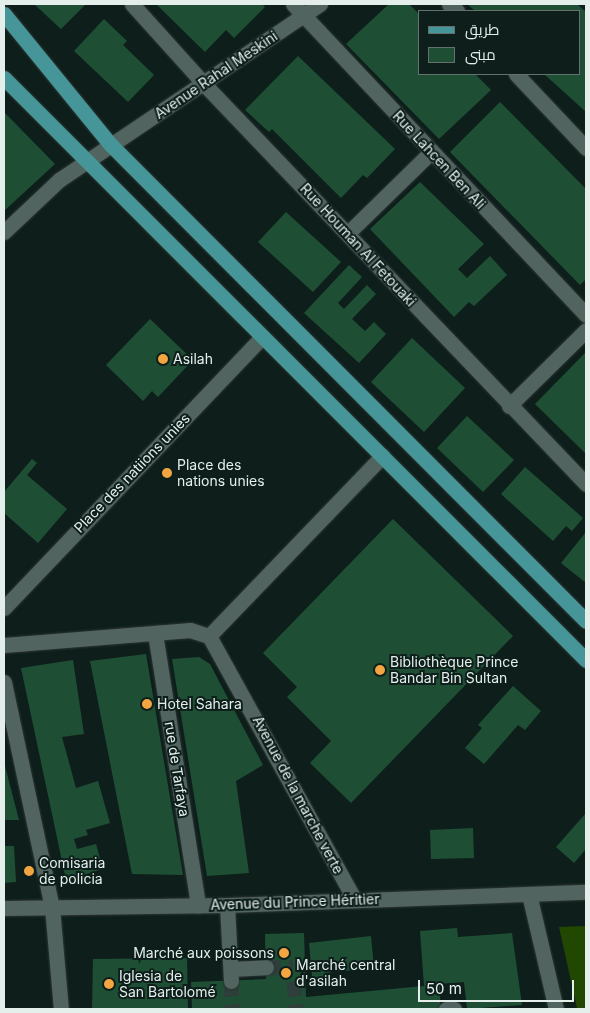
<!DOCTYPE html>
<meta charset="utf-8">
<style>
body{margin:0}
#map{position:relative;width:590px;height:1013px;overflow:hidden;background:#0e1f1b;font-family:Inter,Cairo,sans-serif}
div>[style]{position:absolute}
.green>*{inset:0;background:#214700}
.building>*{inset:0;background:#1e4f35}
.minor-tunnel>*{height:15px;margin-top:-7.5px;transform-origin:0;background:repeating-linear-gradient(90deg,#2e3e3a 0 15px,transparent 0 23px)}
.roads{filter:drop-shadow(0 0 1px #2e3634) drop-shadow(0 0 1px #2e3634)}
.minor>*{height:15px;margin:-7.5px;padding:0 7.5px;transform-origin:7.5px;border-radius:7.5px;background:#526460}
.major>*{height:15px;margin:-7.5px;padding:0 7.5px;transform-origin:7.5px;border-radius:7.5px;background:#469598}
.dots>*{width:14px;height:14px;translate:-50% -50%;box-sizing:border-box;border:2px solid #0e1f1b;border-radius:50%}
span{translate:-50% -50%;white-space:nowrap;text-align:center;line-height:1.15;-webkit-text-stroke:4px #0e1f1b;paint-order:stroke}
.street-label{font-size:14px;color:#e4efec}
.poi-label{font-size:14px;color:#e4efec}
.left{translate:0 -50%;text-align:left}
.right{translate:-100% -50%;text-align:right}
.frame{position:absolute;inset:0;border:5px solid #e4efec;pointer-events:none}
.legend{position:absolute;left:418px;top:10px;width:162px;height:65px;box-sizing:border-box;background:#0e1f1b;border:1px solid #64726f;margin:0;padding:6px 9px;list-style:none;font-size:15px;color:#e4efec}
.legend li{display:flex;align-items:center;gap:10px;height:25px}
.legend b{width:25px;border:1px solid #64726f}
.scale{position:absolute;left:418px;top:980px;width:156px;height:22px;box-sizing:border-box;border:2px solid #e4efec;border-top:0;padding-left:6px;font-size:15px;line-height:18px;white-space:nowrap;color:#e4efec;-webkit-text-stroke:4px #0e1f1b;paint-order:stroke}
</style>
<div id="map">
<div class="green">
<div style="clip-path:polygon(586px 926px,586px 1009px,577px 1008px,559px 927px)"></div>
</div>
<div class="building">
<div style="clip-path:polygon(34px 4px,86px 4px,61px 29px)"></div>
<div style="clip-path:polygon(156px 4px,262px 4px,265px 7px,234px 38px,226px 30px,205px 52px)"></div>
<div style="clip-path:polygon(389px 4px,409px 4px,419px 14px,419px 74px,475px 74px,491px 90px,439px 139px,346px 44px)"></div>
<div style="clip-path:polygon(467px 4px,577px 4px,586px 12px,586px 112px,544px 74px,579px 74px,579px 11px,475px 11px)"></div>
<div style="clip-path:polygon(104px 19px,127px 41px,123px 45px,154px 75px,128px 102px,74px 51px)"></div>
<div style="clip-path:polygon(298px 56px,395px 149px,367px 178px,363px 175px,341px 198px,272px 129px,269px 132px,245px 110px)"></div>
<div style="clip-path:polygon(500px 102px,586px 189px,586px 279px,580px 285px,450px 152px)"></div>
<div style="clip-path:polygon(4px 112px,55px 164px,4px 211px)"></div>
<div style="clip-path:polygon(420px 182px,484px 244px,458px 269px,467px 278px,490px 256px,507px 275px,474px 306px,469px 302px,454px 317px,370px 229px)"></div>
<div style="clip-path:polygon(286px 212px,341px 262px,313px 292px,258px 242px)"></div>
<div style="clip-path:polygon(349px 265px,362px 277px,338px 303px,344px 309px,367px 285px,376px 294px,352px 319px,365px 331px,374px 322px,386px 334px,359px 363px,304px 313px)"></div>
<div style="clip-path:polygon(150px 319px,193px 360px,158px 397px,152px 391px,143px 401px,106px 365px)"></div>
<div style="clip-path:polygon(412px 338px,465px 388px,424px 432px,371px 382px)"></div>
<div style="clip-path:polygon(585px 353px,586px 354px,586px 454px,535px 404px)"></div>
<div style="clip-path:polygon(467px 416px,514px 460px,483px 492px,437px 448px)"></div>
<div style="clip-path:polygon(32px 459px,37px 463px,27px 475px,67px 509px,38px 543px,4px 513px,4px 492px)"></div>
<div style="clip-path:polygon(525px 467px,583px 518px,572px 531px,566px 526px,553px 541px,501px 494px)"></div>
<div style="clip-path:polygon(393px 519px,513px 636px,351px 803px,310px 763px,331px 741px,287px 697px,297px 687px,263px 653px)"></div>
<div style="clip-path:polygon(586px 532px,586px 583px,561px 563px)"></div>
<div style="clip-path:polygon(146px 654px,183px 875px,132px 874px,90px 661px)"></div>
<div style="clip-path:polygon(199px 657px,210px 664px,263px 765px,236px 781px,249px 873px,207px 876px,172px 659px)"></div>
<div style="clip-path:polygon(73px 660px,84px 734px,62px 737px,76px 788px,98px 781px,110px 823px,86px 830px,88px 835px,74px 839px,77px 849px,96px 844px,103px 869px,66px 880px,21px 668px)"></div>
<div style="clip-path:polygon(513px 686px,541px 711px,525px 730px,518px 725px,484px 764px,465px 748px,482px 728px,478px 725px)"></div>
<div style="clip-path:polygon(4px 762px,19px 820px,4px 820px)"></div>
<div style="clip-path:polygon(586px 813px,586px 849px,574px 863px,556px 847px)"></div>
<div style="clip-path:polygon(473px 828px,474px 858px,431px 859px,430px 830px)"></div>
<div style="clip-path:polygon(4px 846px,14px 846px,16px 882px,4px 883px)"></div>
<div style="clip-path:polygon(457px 928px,458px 937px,512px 933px,522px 1005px,467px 1009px,464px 982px,440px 984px,440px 1009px,192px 1009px,191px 982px,266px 979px,265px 934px,304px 933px,306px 997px,424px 986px,420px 931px)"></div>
<div style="clip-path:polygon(371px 936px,374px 968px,325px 973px,327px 987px,313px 988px,309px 943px)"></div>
<div style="clip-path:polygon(187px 958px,188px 1009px,92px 1009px,93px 959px)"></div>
</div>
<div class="minor-tunnel">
<div style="left:266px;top:967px;width:27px"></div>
<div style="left:231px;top:981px;width:28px;rotate:88deg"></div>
<div style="left:294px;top:981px;width:28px;rotate:86deg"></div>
</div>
<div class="roads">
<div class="minor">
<div style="left:132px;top:4px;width:108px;rotate:48deg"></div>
<div style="left:204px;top:84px;width:553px;rotate:46.32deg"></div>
<div style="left:293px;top:4px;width:427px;rotate:46.7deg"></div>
<div style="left:449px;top:4px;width:11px;rotate:41deg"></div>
<div style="left:516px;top:74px;width:102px;rotate:46.6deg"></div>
<div style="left:4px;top:232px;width:76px;rotate:-43.4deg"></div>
<div style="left:59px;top:180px;width:315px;rotate:-34deg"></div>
<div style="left:348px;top:233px;width:116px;rotate:-44.3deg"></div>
<div style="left:509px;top:406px;width:108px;rotate:-44.6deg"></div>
<div style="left:4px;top:608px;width:373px;rotate:-46.4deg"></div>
<div style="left:155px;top:633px;width:276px;rotate:81deg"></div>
<div style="left:209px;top:636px;width:250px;rotate:-46.1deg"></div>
<div style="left:4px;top:645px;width:187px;rotate:-4.6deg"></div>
<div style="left:190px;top:630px;width:20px;rotate:18deg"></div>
<div style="left:209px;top:636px;width:300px;rotate:61.1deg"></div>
<div style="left:4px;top:682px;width:230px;rotate:78deg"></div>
<div style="left:52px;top:907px;width:102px;rotate:85deg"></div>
<div style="left:529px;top:894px;width:118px;rotate:76.8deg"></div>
<div style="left:227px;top:905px;width:76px;rotate:87deg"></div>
<div style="left:4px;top:908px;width:223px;rotate:-0.8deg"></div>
<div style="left:227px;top:905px;width:359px;rotate:-2.1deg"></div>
<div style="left:231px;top:969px;width:35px;rotate:-3deg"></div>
<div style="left:446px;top:1009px;width:8px"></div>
</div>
<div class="major">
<div style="left:4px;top:14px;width:169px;rotate:50.8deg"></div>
<div style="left:111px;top:145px;width:672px;rotate:45.06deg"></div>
<div style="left:4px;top:78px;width:823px;rotate:45deg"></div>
</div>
</div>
<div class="dots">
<div style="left:163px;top:359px;background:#f2a540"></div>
<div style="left:167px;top:473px;background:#f2a540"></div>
<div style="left:380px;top:670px;background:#f2a540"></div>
<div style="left:147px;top:704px;background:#f2a540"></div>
<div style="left:29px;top:871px;background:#f2a540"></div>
<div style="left:284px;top:953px;background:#f2a540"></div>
<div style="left:286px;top:973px;background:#f2a540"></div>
<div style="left:109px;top:984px;background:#f2a540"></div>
</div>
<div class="street-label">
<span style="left:216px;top:75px;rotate:-34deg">Avenue Rahal Meskini</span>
<span style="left:439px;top:160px;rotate:47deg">Rue Lahcen Ben Ali</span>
<span style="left:358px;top:245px;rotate:47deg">Rue Houman Al Fetouaki</span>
<span style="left:132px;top:473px;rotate:-46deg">Place des natiions unies</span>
<span style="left:177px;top:769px;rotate:81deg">rue de Tarfaya</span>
<span style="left:298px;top:795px;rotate:62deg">Avenue de la marche verte</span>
<span style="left:295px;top:902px;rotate:-2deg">Avenue du Prince Héritier</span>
</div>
<div class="poi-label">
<span class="left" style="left:173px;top:359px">Asilah</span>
<span class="left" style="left:177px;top:473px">Place des<br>nations unies</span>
<span class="left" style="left:390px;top:670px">Bibliothèque Prince<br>Bandar Bin Sultan</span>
<span class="left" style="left:157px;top:704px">Hotel Sahara</span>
<span class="left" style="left:39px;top:871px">Comisaria<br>de policia</span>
<span class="right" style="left:274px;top:953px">Marché aux poissons</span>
<span class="left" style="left:296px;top:973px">Marché central<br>d'asilah</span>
<span class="left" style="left:119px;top:984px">Iglesia de<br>San Bartolomé</span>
</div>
<div class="frame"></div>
<ul class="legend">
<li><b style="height:6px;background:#469598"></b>طريق</li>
<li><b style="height:14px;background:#1e4f35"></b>مبنى</li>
</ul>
<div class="scale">50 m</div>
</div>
